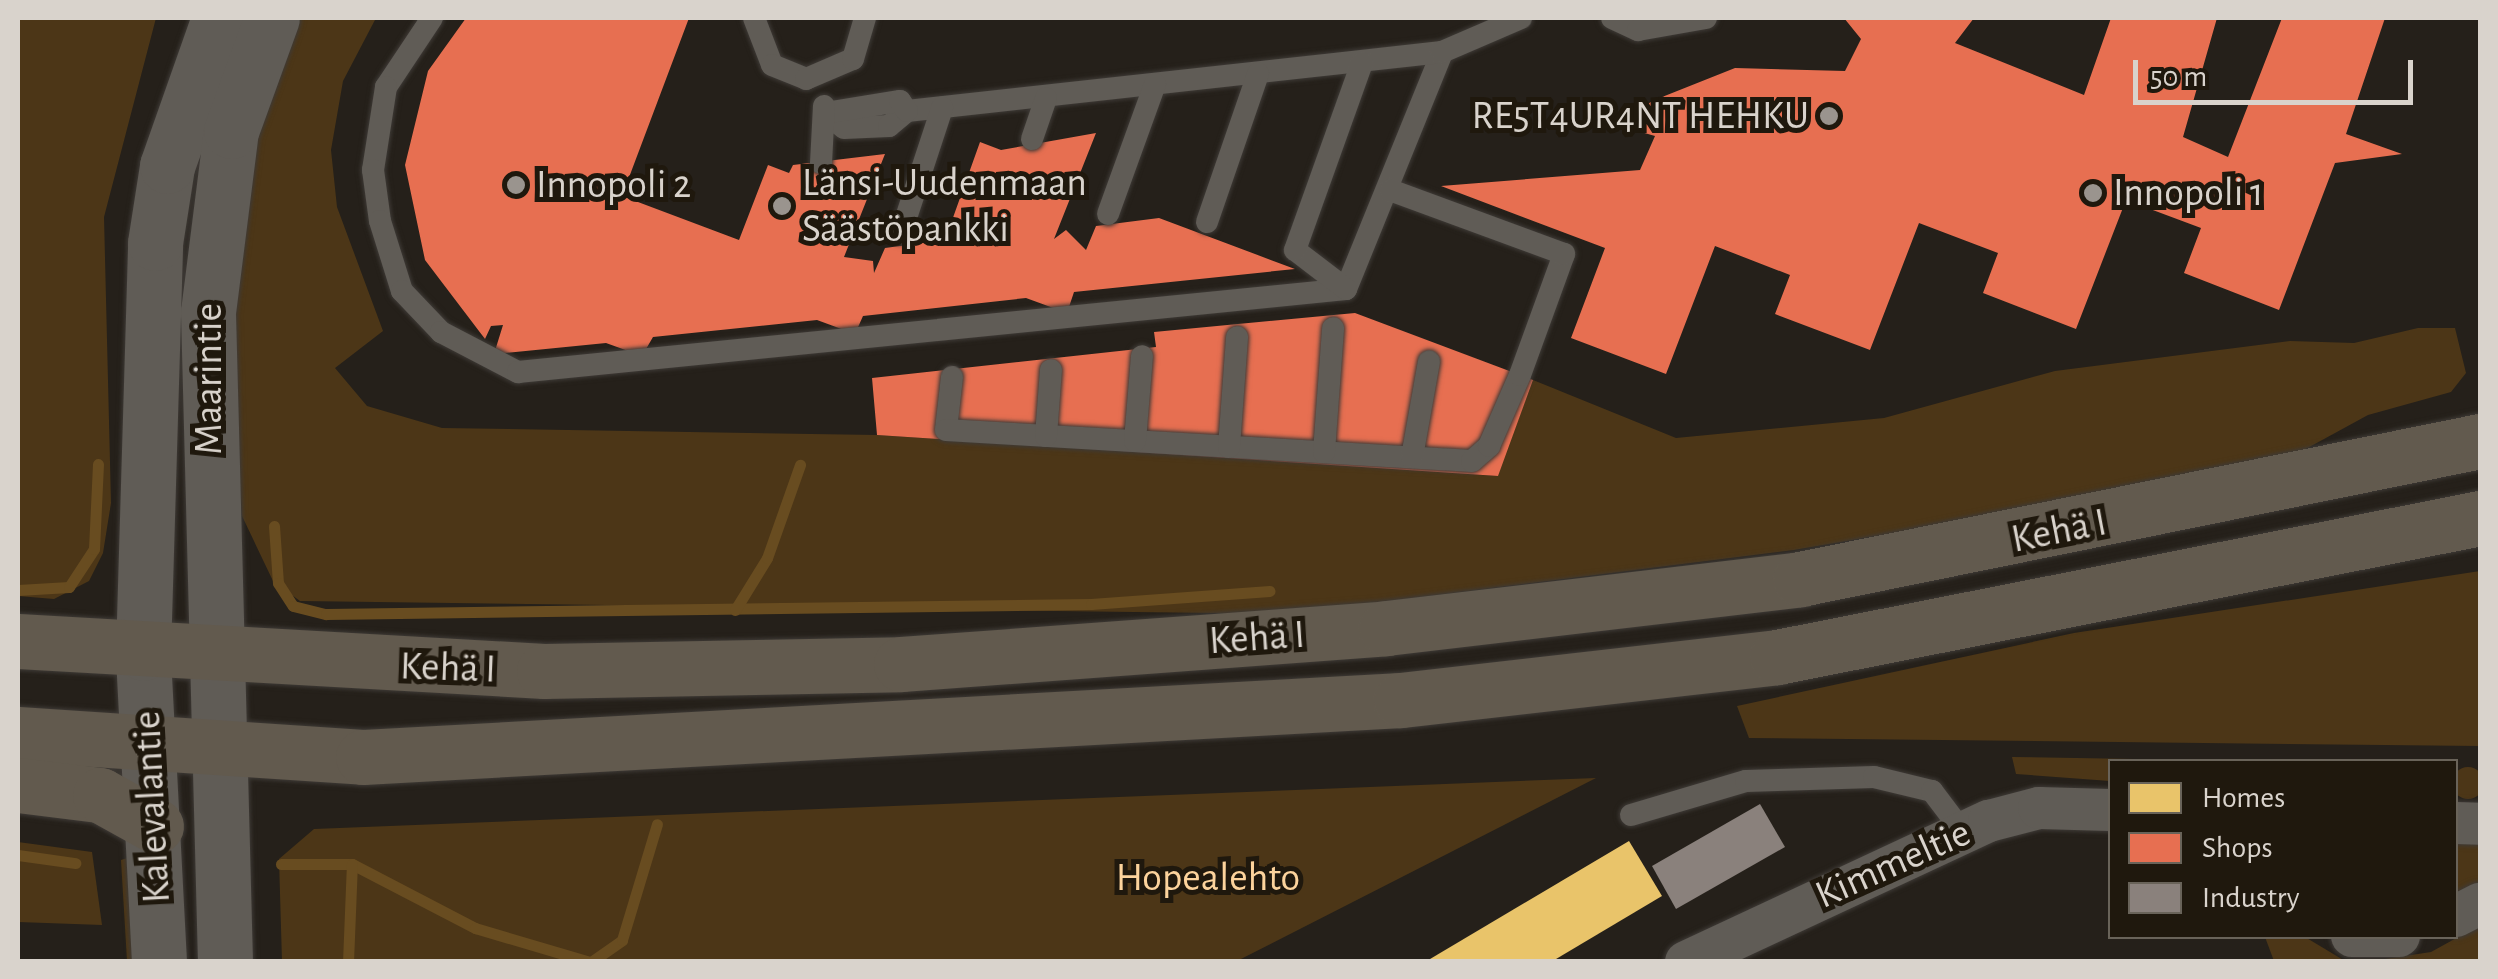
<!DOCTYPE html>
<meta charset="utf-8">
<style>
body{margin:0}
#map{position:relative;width:2498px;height:979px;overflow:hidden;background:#25201a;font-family:"Alegreya Sans",sans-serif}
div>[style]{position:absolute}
.green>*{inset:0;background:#4c3617}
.round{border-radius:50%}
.homes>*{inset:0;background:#e9c46a}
.shops>*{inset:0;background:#e76f51}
.industry>*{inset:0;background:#8a817c}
.stream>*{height:11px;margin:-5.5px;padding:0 5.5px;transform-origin:5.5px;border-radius:5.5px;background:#684c20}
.roads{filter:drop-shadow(0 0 2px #3e3a36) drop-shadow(0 0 2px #3e3a36)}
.lane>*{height:22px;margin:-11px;padding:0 11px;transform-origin:11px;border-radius:11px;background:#605c56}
.street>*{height:42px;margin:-21px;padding:0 21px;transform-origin:21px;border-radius:21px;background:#605c56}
.secondary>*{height:55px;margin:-27.5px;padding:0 27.5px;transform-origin:27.5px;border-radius:27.5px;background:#605c56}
.highway>*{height:55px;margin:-27.5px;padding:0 27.5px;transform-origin:27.5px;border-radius:27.5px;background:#625a4e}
.dots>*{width:28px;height:28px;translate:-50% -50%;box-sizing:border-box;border:5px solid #1f180d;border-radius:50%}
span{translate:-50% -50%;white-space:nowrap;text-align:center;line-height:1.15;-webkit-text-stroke:10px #1f180d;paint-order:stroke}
.poi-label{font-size:40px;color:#d9d3cc}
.right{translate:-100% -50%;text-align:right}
.left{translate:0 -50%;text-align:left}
.street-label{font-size:40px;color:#d9d3cc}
.park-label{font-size:40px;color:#fcd39c}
.frame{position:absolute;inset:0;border:20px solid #d9d3cc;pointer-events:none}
.legend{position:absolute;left:2108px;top:759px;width:350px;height:180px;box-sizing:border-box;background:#1f180d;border:2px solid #696359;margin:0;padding:12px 18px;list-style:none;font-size:30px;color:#d9d3cc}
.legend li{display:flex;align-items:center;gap:20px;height:50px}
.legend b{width:50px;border:2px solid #696359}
.scale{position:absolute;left:2133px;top:60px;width:280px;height:45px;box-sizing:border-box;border:5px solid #d9d3cc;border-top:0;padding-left:12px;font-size:30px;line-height:35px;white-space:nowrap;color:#d9d3cc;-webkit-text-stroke:8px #1f180d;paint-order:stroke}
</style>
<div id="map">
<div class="green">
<div style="clip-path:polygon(18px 18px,156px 18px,104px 217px,111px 503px,103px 553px,89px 581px,54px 599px,18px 596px)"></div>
<div style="clip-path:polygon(296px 18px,376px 18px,343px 81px,331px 150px,337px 207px,383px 331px,335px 368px,367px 406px,442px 428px,877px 435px,1497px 476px,1533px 380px,1676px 438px,1884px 418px,2055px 371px,2290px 341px,2354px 343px,2418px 328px,2455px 328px,2466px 373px,2451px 392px,2368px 415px,2269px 469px,1794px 550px,1285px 614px,300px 601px,273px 581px,242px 516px,230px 332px,247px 166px)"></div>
<div style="clip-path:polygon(2480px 571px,2480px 746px,1749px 738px,1737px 706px,2074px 633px)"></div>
<div style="clip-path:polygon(2012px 757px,2252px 761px,2110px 762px,2110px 781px,2016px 774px)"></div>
<div class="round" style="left:2452px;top:767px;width:32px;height:32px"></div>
<div style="clip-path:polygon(1596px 778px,1237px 961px,282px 961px,279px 859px,314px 829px)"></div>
<div style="clip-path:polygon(2456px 840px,2480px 842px,2480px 887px,2456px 900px)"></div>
<div style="clip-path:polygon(18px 842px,92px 852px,102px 925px,18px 922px)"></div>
<div style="clip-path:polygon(137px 855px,142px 961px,127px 961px,121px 860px)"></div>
<div style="clip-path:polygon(2480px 925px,2480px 961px,2365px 962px,2431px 952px)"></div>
<div style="clip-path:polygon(2265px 937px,2305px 937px,2345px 961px,2274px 961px)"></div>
</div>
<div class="homes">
<div style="clip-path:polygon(1629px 841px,1662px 896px,1551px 962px,1425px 962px)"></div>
</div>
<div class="shops">
<div style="clip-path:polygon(466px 18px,689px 18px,622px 196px,739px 240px,768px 165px,789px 173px,793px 165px,885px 154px,844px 257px,873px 261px,874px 273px,885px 248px,945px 240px,980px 142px,1001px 150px,1096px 133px,1054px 239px,1066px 230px,1086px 250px,1096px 226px,1159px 218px,1295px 269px,1074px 292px,1067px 313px,1026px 298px,863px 316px,855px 334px,817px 320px,653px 337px,642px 356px,606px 343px,494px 354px,503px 325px,491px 326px,485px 339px,425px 260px,405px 165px,428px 71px)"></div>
<div style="clip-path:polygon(1844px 18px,1974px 18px,1955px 43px,2084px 95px,2111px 18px,2217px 18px,2183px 137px,2228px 157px,2282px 18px,2385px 18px,2346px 134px,2402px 154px,2335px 163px,2279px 310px,2184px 273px,2201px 228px,2126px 200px,2076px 329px,1983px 293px,1998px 253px,1919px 223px,1870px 350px,1775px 314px,1790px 275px,1715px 246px,1666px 374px,1571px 338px,1605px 248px,1441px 186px,1640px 170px,1655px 136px,1620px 126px,1652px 101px,1735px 68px,1845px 71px,1861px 39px)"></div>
<div style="clip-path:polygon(1355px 313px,1533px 380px,1498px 476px,877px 435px,872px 378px,1156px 347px,1154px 332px)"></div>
</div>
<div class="industry">
<div style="clip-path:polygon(1760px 804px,1785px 847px,1676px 909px,1652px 866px)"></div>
</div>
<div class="stream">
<div style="left:274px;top:526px;width:57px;rotate:86deg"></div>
<div style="left:278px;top:583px;width:27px;rotate:57deg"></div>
<div style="left:293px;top:606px;width:34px;rotate:14deg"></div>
<div style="left:326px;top:614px;width:765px;rotate:-0.75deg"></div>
<div style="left:1091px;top:604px;width:179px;rotate:-4.2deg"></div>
<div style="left:18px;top:590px;width:51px;rotate:-3.4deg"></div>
<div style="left:69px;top:587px;width:45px;rotate:-56.7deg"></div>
<div style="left:94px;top:549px;width:85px;rotate:-87.3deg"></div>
<div style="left:735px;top:610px;width:61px;rotate:-58.4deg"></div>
<div style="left:767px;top:558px;width:99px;rotate:-70.5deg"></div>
<div style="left:18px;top:855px;width:58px;rotate:8deg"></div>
<div style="left:281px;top:864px;width:71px"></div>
<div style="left:352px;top:864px;width:139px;rotate:27.5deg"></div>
<div style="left:475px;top:928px;width:120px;rotate:16.5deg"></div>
<div style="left:348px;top:962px;width:98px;rotate:-87.7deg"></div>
<div style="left:591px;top:962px;width:38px;rotate:-35deg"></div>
<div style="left:622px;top:940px;width:121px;rotate:-73.2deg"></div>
</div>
<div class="roads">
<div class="lane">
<div style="left:432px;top:18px;width:83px;rotate:123.7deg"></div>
<div style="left:386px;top:87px;width:84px;rotate:98.9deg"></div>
<div style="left:373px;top:170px;width:51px;rotate:82.2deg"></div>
<div style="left:380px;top:221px;width:73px;rotate:72.6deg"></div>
<div style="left:402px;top:291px;width:57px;rotate:46.4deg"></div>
<div style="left:441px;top:332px;width:87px;rotate:27.5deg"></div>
<div style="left:518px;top:372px;width:832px;rotate:-5.72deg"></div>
<div style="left:1346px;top:289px;width:256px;rotate:-67.9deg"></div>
<div style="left:754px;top:18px;width:50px;rotate:69deg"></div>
<div style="left:772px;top:65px;width:37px;rotate:22deg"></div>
<div style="left:806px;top:79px;width:51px;rotate:-23.1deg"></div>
<div style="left:853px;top:59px;width:43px;rotate:-73.7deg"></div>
<div style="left:1612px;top:18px;width:29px;rotate:25deg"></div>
<div style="left:1638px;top:30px;width:69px;rotate:-10deg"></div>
<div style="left:825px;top:113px;width:24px;rotate:38deg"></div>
<div style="left:844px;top:128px;width:45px;rotate:-2.5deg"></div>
<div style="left:889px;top:126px;width:23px;rotate:-40deg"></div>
<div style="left:907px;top:111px;width:538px;rotate:-6.29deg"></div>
<div style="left:1442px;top:52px;width:86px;rotate:-23.3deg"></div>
<div style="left:825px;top:113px;width:76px;rotate:-9.1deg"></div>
<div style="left:900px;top:101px;width:12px;rotate:55deg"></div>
<div style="left:1032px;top:139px;width:43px;rotate:-71.1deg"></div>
<div style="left:821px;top:163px;width:57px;rotate:-87deg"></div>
<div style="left:1108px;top:214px;width:138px;rotate:-70.1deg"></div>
<div style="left:1207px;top:222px;width:157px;rotate:-71deg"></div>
<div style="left:901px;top:233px;width:132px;rotate:-71.8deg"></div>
<div style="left:1346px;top:289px;width:64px;rotate:-142.6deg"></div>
<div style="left:1295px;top:250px;width:199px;rotate:-70.3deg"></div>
<div style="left:952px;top:377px;width:53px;rotate:96.5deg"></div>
<div style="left:946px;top:430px;width:527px;rotate:3.37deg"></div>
<div style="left:1472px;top:461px;width:23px;rotate:-41deg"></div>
<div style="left:1489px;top:446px;width:77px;rotate:-66.4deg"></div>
<div style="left:1520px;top:375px;width:129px;rotate:-70deg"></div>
<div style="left:1564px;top:254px;width:185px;rotate:-159.8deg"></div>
<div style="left:1046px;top:436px;width:66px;rotate:-85.7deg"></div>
<div style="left:1135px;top:441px;width:85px;rotate:-85.3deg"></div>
<div style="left:1229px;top:447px;width:110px;rotate:-85.8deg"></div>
<div style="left:1324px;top:452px;width:124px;rotate:-85.8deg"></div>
<div style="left:1412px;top:457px;width:97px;rotate:-79.9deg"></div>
<div style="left:1631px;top:815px;width:120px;rotate:-16.5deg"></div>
<div style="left:1746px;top:781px;width:128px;rotate:-1.8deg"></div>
<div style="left:1874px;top:777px;width:60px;rotate:13.6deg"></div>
<div style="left:1932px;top:791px;width:51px;rotate:52.9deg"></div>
</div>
<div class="street">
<div style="left:2456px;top:823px;width:24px;rotate:2deg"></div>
<div style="left:2456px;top:916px;width:27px;rotate:-27deg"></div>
<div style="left:2352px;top:936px;width:47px"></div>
<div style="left:1686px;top:962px;width:334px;rotate:-25deg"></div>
<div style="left:1989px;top:821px;width:52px;rotate:-14.6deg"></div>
<div style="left:2039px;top:808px;width:71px;rotate:1.6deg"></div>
</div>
<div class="secondary">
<div style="left:159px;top:962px;width:309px;rotate:-93deg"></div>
<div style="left:143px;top:653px;width:410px;rotate:-88.3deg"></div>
<div style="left:155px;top:243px;width:78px;rotate:-81.1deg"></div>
<div style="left:167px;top:166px;width:157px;rotate:-70.6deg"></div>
<div style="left:225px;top:962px;width:650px;rotate:-91.5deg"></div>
<div style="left:208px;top:312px;width:182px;rotate:-82.8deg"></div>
<div style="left:231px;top:131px;width:120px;rotate:-70.1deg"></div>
</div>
<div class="highway">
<div style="left:18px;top:641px;width:527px;rotate:3.26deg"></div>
<div style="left:544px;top:671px;width:357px;rotate:-1.1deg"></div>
<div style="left:901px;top:664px;width:486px;rotate:-4.2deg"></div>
<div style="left:1386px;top:628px;width:417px;rotate:-6.7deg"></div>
<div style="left:1800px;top:579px;width:694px;rotate:-11.47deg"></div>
<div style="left:18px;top:734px;width:346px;rotate:3.8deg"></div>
<div style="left:363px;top:757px;width:1040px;rotate:-3.14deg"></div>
<div style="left:1401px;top:700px;width:378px;rotate:-6.5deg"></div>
<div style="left:1777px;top:657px;width:717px;rotate:-11.18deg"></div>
<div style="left:18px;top:785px;width:83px;rotate:7deg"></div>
<div style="left:100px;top:795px;width:64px;rotate:29deg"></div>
</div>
</div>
<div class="dots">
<div style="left:1829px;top:116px;background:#9a948e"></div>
<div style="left:516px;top:185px;background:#9a948e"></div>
<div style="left:2093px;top:193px;background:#9a948e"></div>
<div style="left:782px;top:206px;background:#9a948e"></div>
</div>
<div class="poi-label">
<span class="right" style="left:1809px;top:116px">RE5T4UR4NT HEHKU</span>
<span class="left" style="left:802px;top:206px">Länsi-Uudenmaan<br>Säästöpankki</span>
<span class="left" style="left:536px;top:185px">Innopoli 2</span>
<span class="left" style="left:2113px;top:193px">Innopoli 1</span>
</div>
<div class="street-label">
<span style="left:209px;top:379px;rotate:-90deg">Maarintie</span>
<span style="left:2059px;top:531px;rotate:-11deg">Kehä I</span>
<span style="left:1257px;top:638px;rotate:-4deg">Kehä I</span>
<span style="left:448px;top:668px;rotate:2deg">Kehä I</span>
<span style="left:152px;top:807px;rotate:-93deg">Kalevalantie</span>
<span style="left:1893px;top:864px;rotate:-24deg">Kimmeltie</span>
</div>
<div class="park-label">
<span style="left:1208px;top:878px">Hopealehto</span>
</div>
<div class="frame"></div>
<ul class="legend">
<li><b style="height:28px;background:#e9c46a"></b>Homes</li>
<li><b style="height:28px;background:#e76f51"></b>Shops</li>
<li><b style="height:28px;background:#8a817c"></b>Industry</li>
</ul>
<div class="scale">50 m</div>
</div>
